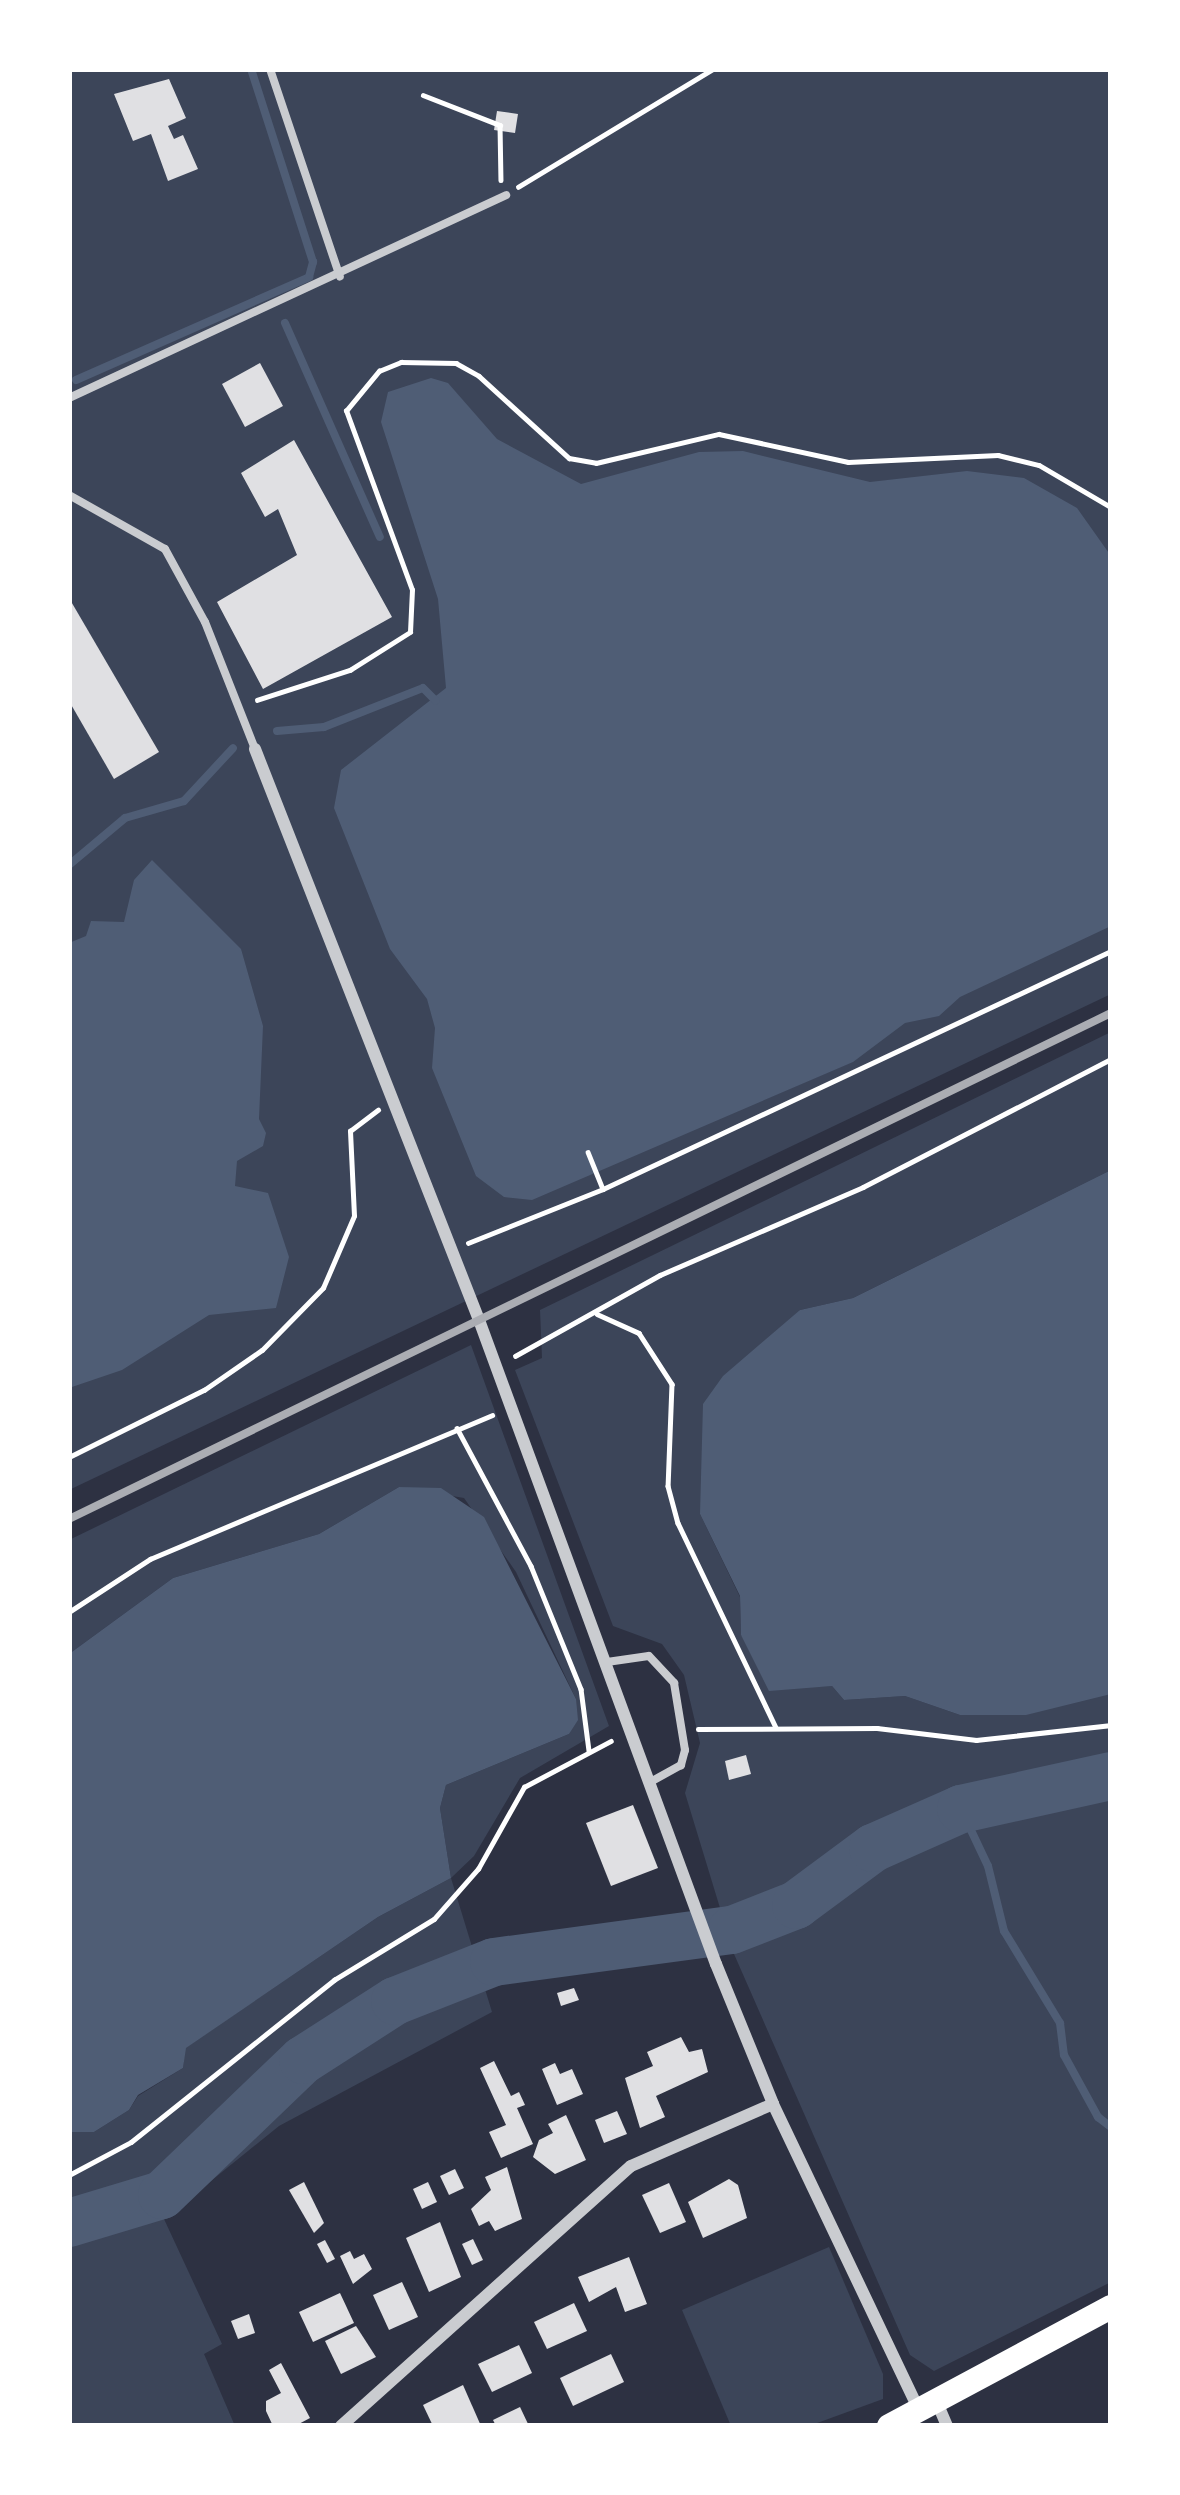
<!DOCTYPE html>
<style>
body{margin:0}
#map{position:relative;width:1180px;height:2495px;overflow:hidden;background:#2d3142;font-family:Roboto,sans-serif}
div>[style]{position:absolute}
.green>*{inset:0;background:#3c4559}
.water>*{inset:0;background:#4f5d75}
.stream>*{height:8px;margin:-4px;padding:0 4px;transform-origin:4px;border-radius:4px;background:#4f5d75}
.river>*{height:48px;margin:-24px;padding:0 24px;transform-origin:24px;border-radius:24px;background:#4f5d75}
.building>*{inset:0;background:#e0e0e3}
.path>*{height:4.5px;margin:-2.25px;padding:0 2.25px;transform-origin:2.25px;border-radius:2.25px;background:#fff}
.service>*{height:8px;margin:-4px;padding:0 4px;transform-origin:4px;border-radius:4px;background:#caccd0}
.minor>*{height:12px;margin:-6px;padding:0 6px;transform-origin:6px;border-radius:6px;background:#caccd0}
.secondary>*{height:24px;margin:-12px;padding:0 12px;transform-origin:12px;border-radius:12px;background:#fff}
.rail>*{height:8px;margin:-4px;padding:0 4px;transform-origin:4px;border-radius:4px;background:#abadb3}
span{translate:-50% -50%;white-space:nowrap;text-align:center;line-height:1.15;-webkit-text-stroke:12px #fff;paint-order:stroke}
.frame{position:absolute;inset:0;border:72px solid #fff;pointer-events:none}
</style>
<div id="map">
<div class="green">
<div style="clip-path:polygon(69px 69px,1111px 69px,1111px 994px,69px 1490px)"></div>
<div style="clip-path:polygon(1111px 1032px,1111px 1170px,853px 1298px,800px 1310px,700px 1514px,740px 1597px,741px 1635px,788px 1687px,832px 1686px,844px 1700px,905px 1696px,960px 1715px,1111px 1694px,1111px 2282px,934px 2371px,910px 2355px,734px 1954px,685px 1793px,700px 1743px,684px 1675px,662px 1644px,613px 1626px,515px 1370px,542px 1358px,540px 1310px)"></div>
<div style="clip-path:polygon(471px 1345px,609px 1726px,520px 1778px,474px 1856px,451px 1878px,492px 2012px,279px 2126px,164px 2219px,222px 2344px,204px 2354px,235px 2426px,69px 2426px,69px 2132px,94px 2132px,129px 2110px,138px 2096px,183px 2068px,185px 2048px,378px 1917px,451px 1878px,440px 1808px,446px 1785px,569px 1734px,576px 1699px,516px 1572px,464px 1498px,399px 1487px,319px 1534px,173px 1578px,69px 1654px,69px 1540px)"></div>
<div style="clip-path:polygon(829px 2247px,883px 2374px,883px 2399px,809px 2426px,731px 2426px,682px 2310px)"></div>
</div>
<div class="water">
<div style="clip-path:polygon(431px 378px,448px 383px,497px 439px,581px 484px,699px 452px,743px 451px,870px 482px,967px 471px,1024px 478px,1077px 508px,1111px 556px,1111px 926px,960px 997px,939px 1016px,905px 1023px,853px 1062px,532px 1200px,504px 1197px,476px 1176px,432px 1068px,435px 1028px,427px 999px,390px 949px,334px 808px,341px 770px,446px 688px,438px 599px,381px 422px,388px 392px)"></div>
<div style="clip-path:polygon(152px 860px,241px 949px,263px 1026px,259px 1119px,266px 1133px,263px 1146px,237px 1161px,235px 1186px,268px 1193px,289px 1257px,276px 1308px,209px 1315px,122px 1370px,69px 1388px,69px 943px,86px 936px,91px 921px,124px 922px,134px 880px)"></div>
<div style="clip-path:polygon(1111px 1170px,1111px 1694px,1026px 1715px,960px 1715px,905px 1696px,844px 1700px,832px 1686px,769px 1691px,741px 1635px,740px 1596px,700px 1514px,703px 1404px,723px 1376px,800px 1310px,853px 1298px)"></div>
<div style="clip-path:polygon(399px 1487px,441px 1488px,484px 1517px,576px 1699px,578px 1720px,569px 1734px,446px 1785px,440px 1808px,451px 1878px,378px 1917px,186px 2048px,183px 2068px,138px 2095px,129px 2110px,94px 2132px,69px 2132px,69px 1654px,173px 1578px,319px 1534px)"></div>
</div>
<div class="stream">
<div style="left:285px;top:323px;width:234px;rotate:66.1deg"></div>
<div style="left:76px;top:380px;width:255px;rotate:-23.8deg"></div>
<div style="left:309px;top:277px;width:16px;rotate:-75deg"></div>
<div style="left:313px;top:262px;width:203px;rotate:-107.8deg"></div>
<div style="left:277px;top:731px;width:47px;rotate:-4.9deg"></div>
<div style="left:324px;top:727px;width:106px;rotate:-21.5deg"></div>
<div style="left:423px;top:688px;width:18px;rotate:45deg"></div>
<div style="left:69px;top:865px;width:73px;rotate:-40deg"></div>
<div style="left:125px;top:818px;width:61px;rotate:-16.1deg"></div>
<div style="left:184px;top:801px;width:72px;rotate:-47.2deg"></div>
<div style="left:961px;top:1809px;width:63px;rotate:64.7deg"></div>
<div style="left:988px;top:1866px;width:67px;rotate:76.2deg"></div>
<div style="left:1004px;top:1931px;width:108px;rotate:58.7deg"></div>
<div style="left:1060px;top:2023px;width:32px;rotate:83deg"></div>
<div style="left:1064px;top:2055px;width:71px;rotate:61.3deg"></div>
<div style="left:1098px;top:2117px;width:16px;rotate:38deg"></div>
</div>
<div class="river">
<div style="left:69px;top:2223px;width:97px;rotate:-16.8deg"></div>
<div style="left:162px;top:2195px;width:195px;rotate:-43.8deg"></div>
<div style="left:303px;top:2060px;width:109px;rotate:-32.7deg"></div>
<div style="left:395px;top:2001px;width:106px;rotate:-21.5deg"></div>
<div style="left:494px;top:1962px;width:240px;rotate:-7.7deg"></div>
<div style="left:732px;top:1930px;width:69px;rotate:-21.3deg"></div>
<div style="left:796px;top:1905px;width:96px;rotate:-36.5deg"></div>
<div style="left:873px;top:1848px;width:96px;rotate:-23.9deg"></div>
<div style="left:961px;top:1809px;width:154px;rotate:-12.4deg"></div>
</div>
<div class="building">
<div style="clip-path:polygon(169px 79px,186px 118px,168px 126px,174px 139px,183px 135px,198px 169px,168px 181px,151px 134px,133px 141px,114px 94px)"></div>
<div style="clip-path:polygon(497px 111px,518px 114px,515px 133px,494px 130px)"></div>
<div style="clip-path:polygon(260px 363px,283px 406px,245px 427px,222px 384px)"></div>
<div style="clip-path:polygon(294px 440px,392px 617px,263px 689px,217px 602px,297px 555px,278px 509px,265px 517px,241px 473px)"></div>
<div style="clip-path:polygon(69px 598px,159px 752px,114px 779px,69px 701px)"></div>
<div style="clip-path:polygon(746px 1755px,751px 1774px,729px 1780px,725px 1761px)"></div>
<div style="clip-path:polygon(633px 1805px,658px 1868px,611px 1886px,586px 1823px)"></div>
<div style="clip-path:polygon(574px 1988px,579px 2000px,561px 2006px,557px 1993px)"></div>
<div style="clip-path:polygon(681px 2037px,689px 2052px,702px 2049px,708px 2072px,656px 2096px,665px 2117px,640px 2128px,625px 2078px,653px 2066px,647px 2052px)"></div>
<div style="clip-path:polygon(494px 2061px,511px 2096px,519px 2092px,525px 2105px,517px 2108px,533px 2144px,501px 2158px,489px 2132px,506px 2125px,480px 2068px)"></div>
<div style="clip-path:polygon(555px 2063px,560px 2074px,572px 2069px,583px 2094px,557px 2105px,542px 2069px)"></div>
<div style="clip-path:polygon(617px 2111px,627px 2134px,604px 2143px,595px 2120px)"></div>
<div style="clip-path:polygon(566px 2115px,586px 2160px,555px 2174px,533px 2157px,539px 2140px,553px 2133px,548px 2124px)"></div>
<div style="clip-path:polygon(507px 2167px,522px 2219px,495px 2231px,489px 2221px,479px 2226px,471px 2209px,491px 2190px,485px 2177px)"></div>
<div style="clip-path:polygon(455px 2169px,464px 2188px,449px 2195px,440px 2176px)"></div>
<div style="clip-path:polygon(729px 2179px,738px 2185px,747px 2218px,703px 2238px,688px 2202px)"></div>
<div style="clip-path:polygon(304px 2182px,324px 2223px,314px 2233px,289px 2190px)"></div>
<div style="clip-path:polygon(428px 2182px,437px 2202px,422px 2209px,413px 2189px)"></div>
<div style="clip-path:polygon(669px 2183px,686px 2222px,660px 2233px,642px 2195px)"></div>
<div style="clip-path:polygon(440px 2222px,461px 2277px,429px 2292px,406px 2238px)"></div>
<div style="clip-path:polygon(473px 2239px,483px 2260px,472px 2265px,462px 2244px)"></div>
<div style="clip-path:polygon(325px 2240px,335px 2259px,327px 2263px,317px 2244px)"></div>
<div style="clip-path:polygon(350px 2251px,354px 2259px,364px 2254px,372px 2269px,353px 2284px,340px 2256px)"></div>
<div style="clip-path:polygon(629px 2257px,647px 2304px,625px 2312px,616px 2287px,589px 2302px,578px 2277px)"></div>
<div style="clip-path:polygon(402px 2282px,418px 2317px,389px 2330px,373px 2295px)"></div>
<div style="clip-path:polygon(340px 2293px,354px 2323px,313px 2342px,299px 2312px)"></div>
<div style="clip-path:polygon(574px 2303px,587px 2331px,547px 2349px,534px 2322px)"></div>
<div style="clip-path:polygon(249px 2314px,255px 2333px,238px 2339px,231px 2321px)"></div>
<div style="clip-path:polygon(356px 2326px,376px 2357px,341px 2374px,325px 2341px)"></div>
<div style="clip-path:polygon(519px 2345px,532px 2373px,492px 2392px,478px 2364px)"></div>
<div style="clip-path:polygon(611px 2354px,624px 2382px,573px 2406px,560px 2378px)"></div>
<div style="clip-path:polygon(281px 2363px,310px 2418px,295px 2426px,273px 2426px,266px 2411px,266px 2401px,281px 2393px,269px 2370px)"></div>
<div style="clip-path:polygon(463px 2385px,481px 2426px,433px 2426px,423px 2405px)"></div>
<div style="clip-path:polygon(520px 2407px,529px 2426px,496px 2426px,493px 2420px)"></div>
</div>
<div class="path">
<div style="left:423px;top:95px;width:83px;rotate:21.3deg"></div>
<div style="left:500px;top:125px;width:55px;rotate:89deg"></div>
<div style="left:518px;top:187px;width:228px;rotate:-31.2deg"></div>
<div style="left:257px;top:700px;width:98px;rotate:-17.9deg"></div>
<div style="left:350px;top:670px;width:71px;rotate:-32.3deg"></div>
<div style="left:410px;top:632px;width:42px;rotate:-87.3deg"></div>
<div style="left:412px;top:590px;width:191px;rotate:-110.2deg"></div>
<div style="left:346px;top:411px;width:52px;rotate:-50.5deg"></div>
<div style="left:379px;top:371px;width:24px;rotate:-22deg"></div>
<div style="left:401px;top:362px;width:55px;rotate:1deg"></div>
<div style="left:456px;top:363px;width:26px;rotate:29deg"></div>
<div style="left:479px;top:376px;width:122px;rotate:42.3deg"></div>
<div style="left:569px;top:458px;width:27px;rotate:10deg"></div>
<div style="left:596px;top:463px;width:126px;rotate:-13.3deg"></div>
<div style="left:719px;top:434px;width:132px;rotate:12.2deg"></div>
<div style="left:848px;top:462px;width:150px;rotate:-2.7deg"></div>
<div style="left:998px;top:455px;width:42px;rotate:13.7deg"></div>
<div style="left:1039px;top:465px;width:83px;rotate:30.3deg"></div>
<div style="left:588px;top:1152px;width:40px;rotate:68deg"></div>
<div style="left:468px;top:1243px;width:145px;rotate:-21.8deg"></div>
<div style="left:603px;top:1189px;width:561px;rotate:-25.1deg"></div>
<div style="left:597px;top:1314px;width:46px;rotate:24.3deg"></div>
<div style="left:639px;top:1333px;width:61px;rotate:57.1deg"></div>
<div style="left:672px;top:1384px;width:102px;rotate:92.2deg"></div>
<div style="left:668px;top:1486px;width:38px;rotate:75deg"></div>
<div style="left:678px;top:1523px;width:227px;rotate:64.4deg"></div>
<div style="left:515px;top:1356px;width:166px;rotate:-29.2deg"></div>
<div style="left:660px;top:1275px;width:221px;rotate:-23.4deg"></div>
<div style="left:863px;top:1187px;width:279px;rotate:-27.3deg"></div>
<div style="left:457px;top:1428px;width:157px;rotate:61.8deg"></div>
<div style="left:531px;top:1566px;width:133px;rotate:67.9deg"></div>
<div style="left:581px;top:1689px;width:63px;rotate:82.6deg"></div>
<div style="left:69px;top:1457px;width:151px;rotate:-26.4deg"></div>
<div style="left:204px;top:1390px;width:70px;rotate:-34.6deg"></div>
<div style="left:262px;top:1350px;width:87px;rotate:-45.5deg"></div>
<div style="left:323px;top:1288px;width:78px;rotate:-66.7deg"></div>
<div style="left:354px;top:1216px;width:85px;rotate:-92.7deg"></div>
<div style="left:350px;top:1131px;width:35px;rotate:-37deg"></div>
<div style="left:69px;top:1612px;width:97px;rotate:-33.2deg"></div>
<div style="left:150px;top:1559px;width:371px;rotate:-22.8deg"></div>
<div style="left:698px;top:1729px;width:179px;rotate:-0.3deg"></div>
<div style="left:877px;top:1728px;width:100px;rotate:6.9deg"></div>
<div style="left:976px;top:1740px;width:136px;rotate:-6.3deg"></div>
<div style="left:69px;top:2175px;width:70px;rotate:-28deg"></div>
<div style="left:131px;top:2142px;width:260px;rotate:-38.6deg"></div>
<div style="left:334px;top:1980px;width:117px;rotate:-31.4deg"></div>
<div style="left:434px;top:1919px;width:67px;rotate:-48.7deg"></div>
<div style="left:478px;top:1869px;width:94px;rotate:-60.7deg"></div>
<div style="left:524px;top:1787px;width:98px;rotate:-27.9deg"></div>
</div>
<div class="service">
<div style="left:270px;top:69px;width:219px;rotate:71.4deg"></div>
<div style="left:69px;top:398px;width:482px;rotate:-24.9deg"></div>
<div style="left:69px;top:495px;width:110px;rotate:29.4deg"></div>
<div style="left:165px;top:549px;width:83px;rotate:61.3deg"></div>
<div style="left:205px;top:622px;width:136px;rotate:68.5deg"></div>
<div style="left:607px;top:1662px;width:42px;rotate:-8.1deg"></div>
<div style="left:649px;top:1656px;width:37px;rotate:47deg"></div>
<div style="left:674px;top:1683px;width:68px;rotate:80.7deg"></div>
<div style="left:685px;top:1750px;width:16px;rotate:105deg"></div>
<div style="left:681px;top:1765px;width:33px;rotate:151deg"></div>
</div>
<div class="minor">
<div style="left:255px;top:749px;width:613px;rotate:68.58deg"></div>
<div style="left:479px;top:1320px;width:686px;rotate:69.8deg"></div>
<div style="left:716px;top:1964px;width:151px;rotate:67.8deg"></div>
<div style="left:773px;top:2104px;width:339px;rotate:64.5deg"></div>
<div style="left:936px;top:2400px;width:28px;rotate:67deg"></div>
<div style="left:341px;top:2426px;width:389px;rotate:-41.9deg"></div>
<div style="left:631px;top:2166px;width:155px;rotate:-23.6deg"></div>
</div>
<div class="secondary">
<div style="left:889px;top:2426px;width:252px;rotate:-28.2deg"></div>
</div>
<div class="rail">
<div style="left:69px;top:1519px;width:1158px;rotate:-25.9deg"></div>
</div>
<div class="frame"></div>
</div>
